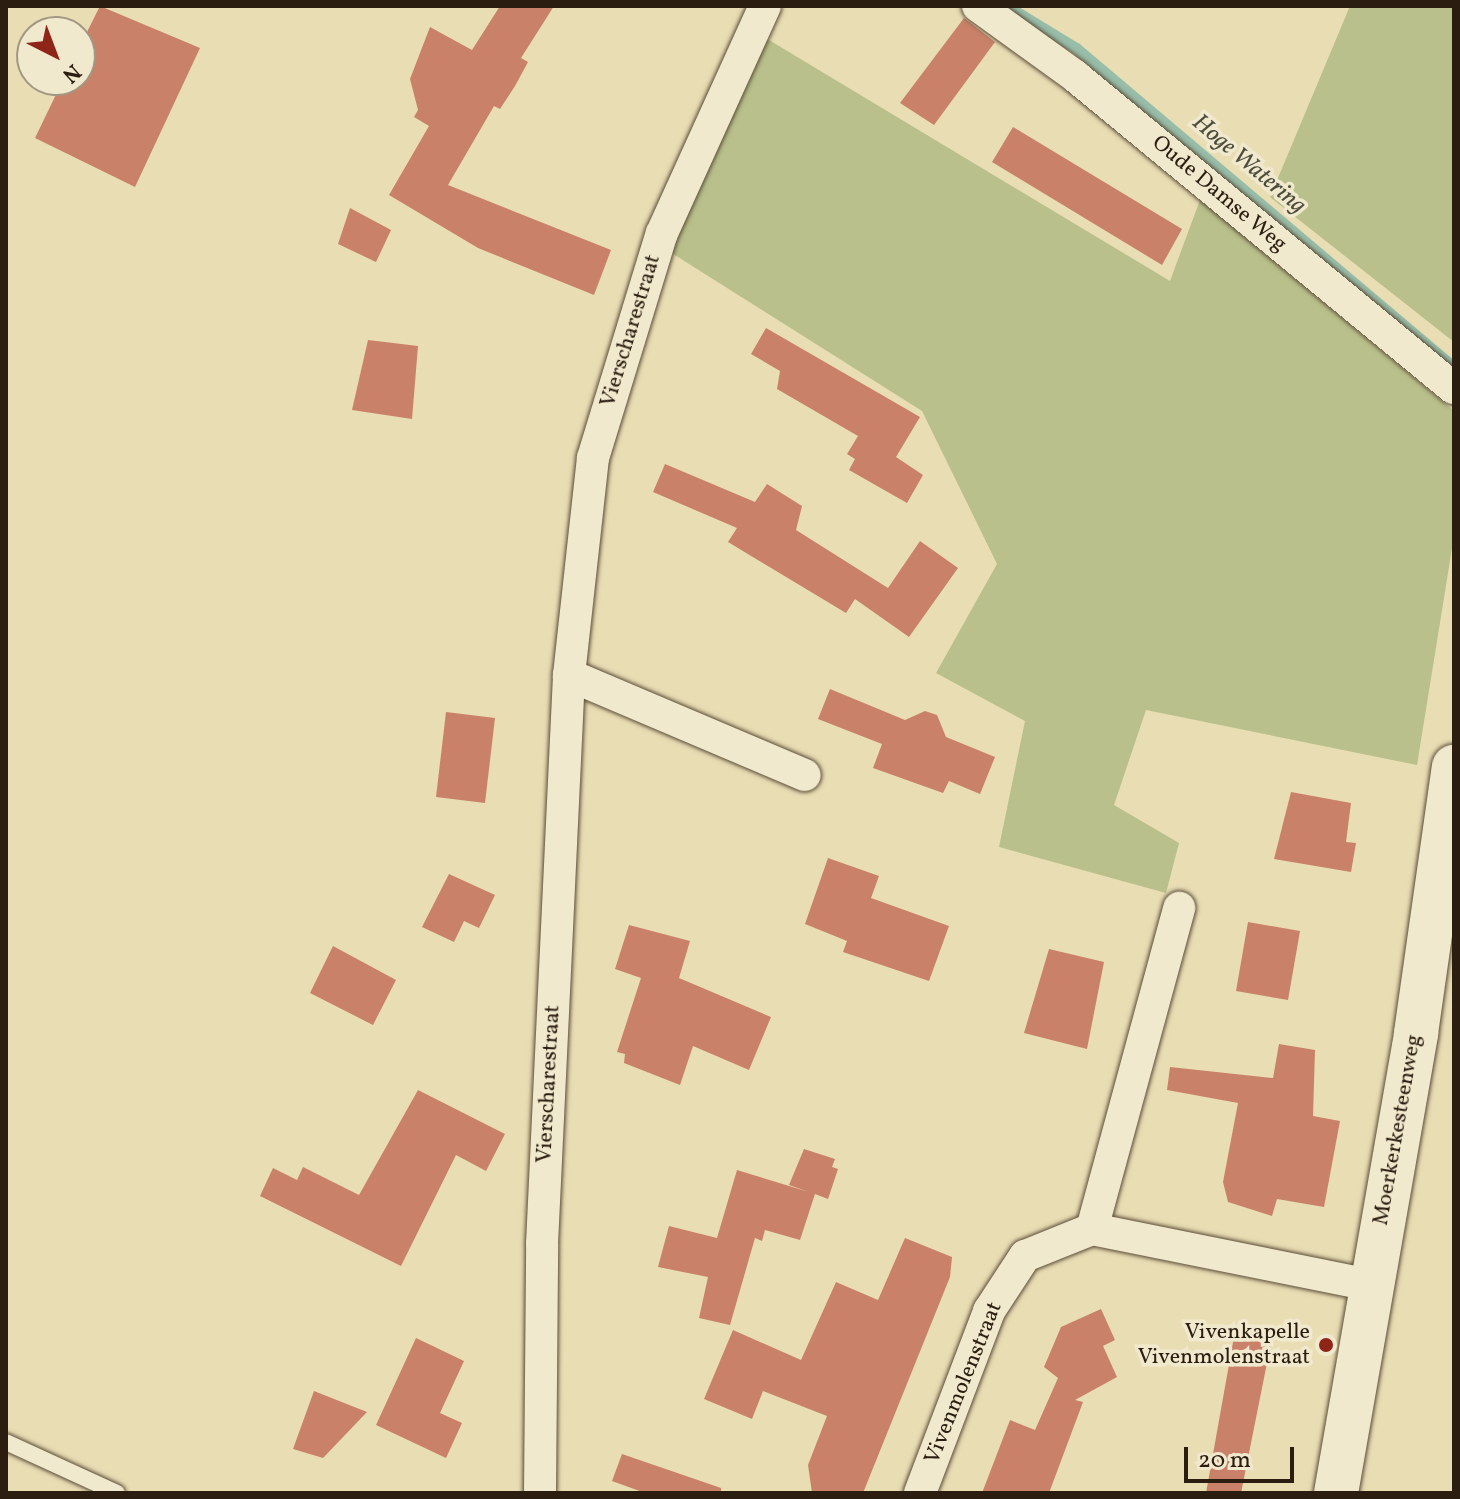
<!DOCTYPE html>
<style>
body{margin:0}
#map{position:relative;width:1460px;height:1499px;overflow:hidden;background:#e9ddb4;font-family:Vollkorn,serif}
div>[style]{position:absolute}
.green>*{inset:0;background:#b9c08b}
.stream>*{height:11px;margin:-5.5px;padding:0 5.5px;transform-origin:5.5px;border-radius:5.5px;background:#98bda9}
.building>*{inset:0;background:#c98269}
.roads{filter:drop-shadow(0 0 2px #5a4d38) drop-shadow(0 0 2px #5a4d38)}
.lane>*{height:16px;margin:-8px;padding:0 8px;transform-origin:8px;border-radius:8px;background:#f1e9ce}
.street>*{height:32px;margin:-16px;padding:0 16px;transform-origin:16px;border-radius:16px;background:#f1e9ce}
.secondary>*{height:44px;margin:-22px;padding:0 22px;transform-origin:22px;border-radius:22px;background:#f1e9ce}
.dots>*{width:22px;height:22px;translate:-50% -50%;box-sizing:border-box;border:4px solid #f1e9ce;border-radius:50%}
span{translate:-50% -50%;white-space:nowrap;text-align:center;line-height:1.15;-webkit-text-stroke:7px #f1e9ce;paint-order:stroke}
.street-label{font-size:22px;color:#2b1d0f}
.poi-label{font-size:22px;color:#2b1d0f}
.right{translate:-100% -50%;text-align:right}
.water-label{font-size:24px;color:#4c4d3d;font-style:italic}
.frame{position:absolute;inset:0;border:8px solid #2b1d0f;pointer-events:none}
.north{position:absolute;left:16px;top:16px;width:80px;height:80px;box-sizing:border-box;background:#f1e9ce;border:2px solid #a29782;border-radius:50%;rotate:138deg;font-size:22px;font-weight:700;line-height:32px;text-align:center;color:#2b1d0f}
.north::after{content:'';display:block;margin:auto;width:28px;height:36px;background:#8f2418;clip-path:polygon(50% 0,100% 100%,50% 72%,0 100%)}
.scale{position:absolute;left:1184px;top:1447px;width:110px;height:36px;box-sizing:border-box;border:4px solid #2b1d0f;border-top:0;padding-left:10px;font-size:24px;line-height:28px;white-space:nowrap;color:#2b1d0f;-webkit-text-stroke:6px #f1e9ce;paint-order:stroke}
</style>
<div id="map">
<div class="green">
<div style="clip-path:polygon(1350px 6px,1454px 6px,1454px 342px,1270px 197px)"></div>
<div style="clip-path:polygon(764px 37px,1170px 281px,1200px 200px,1454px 411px,1454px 536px,1417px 765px,1146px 710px,1114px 805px,1179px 843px,1166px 893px,999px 847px,1025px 721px,936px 673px,997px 564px,922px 411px,670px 252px)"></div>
</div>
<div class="stream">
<div style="left:1007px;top:6px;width:81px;rotate:31.3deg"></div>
<div style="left:1076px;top:48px;width:495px;rotate:40.2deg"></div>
</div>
<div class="building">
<div style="clip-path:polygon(100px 6px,200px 48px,135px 187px,35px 138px,63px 80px,80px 80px,80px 46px)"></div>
<div style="clip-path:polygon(500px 6px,554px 6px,521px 58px,528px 62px,515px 86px,500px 109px,494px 106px,448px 185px,611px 250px,594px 295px,478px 248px,389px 195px,429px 126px,414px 117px,418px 110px,410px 79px,430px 27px,472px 50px)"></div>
<div style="clip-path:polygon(964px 18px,995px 42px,934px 125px,900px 103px)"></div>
<div style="clip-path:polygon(1013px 127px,1182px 229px,1162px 265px,992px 162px)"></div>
<div style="clip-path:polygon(350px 208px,391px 230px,376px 262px,338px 244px)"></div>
<div style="clip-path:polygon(766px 328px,920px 417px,896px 457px,923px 475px,907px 503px,849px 470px,855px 459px,847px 454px,858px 436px,777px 389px,780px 371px,751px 354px)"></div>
<div style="clip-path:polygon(368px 340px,418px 346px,412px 419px,352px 410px)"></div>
<div style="clip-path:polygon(665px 464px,755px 502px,767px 484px,802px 506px,796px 530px,888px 588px,920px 541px,958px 568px,909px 637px,855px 599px,846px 613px,728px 542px,737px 528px,653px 492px)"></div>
<div style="clip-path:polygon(830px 689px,905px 720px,925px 711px,937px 715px,946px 737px,995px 757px,980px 794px,949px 781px,943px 793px,873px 768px,882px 744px,818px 719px)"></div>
<div style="clip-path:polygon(446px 712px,495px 718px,485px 803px,436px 797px)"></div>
<div style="clip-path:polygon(1291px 792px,1351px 803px,1346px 842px,1356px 843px,1351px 872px,1274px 859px)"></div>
<div style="clip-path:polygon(828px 858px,879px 876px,871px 898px,949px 926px,929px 981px,843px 952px,847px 941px,805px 924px)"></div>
<div style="clip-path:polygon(449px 874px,495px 895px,479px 928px,464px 921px,454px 942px,422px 927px)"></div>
<div style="clip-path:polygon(1248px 922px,1300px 931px,1288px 1000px,1236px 991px)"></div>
<div style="clip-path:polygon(629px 925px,690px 941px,679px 978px,771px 1017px,749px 1070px,693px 1046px,680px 1085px,624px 1063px,625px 1054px,617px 1052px,641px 978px,615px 969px)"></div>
<div style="clip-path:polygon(333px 946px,396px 980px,373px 1025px,310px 993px)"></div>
<div style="clip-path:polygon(1049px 949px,1104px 962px,1087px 1049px,1024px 1033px)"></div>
<div style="clip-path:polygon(1279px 1044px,1315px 1050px,1313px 1116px,1340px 1121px,1324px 1207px,1277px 1199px,1272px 1216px,1228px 1202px,1223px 1182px,1238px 1103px,1167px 1090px,1170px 1067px,1273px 1078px)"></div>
<div style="clip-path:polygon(418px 1090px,505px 1134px,486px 1171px,456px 1155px,401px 1266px,260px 1196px,273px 1168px,297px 1180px,303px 1167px,359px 1195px)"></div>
<div style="clip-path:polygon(804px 1149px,835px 1159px,832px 1167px,838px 1169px,828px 1199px,815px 1194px,800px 1240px,765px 1230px,762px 1241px,755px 1238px,730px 1325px,699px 1318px,708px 1277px,658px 1267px,669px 1226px,717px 1238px,737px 1170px,809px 1192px,789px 1185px)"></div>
<div style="clip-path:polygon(905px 1238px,952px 1257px,950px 1277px,863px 1493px,812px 1493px,808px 1465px,827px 1416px,763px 1391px,752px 1419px,704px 1399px,733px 1330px,801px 1360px,836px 1282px,878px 1300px)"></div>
<div style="clip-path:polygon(1101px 1309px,1115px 1340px,1103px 1346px,1117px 1377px,1075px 1400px,1083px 1402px,1049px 1493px,982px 1493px,1010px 1420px,1035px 1430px,1058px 1378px,1044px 1367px,1061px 1327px)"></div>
<div style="clip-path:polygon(1235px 1331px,1272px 1338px,1241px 1493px,1206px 1493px)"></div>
<div style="clip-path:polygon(416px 1338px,464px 1361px,440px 1413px,462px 1423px,446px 1458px,376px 1425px)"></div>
<div style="clip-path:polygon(314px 1391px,367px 1412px,323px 1458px,293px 1449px)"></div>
<div style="clip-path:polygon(622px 1454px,721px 1488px,721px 1493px,645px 1493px,612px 1481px)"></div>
</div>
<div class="roads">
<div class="lane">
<div style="left:6px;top:1442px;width:122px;rotate:24.7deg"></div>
</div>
<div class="street">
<div style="left:978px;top:6px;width:120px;rotate:35.8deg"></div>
<div style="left:1075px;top:76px;width:491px;rotate:39.5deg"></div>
<div style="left:569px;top:675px;width:256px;rotate:23deg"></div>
<div style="left:1092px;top:1229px;width:333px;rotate:-74.8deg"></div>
<div style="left:540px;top:1493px;width:249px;rotate:-89.5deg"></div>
<div style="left:542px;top:1244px;width:570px;rotate:-87.28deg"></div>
<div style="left:569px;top:675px;width:218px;rotate:-83.7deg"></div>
<div style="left:593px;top:458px;width:235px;rotate:-73deg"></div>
<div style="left:662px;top:233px;width:249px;rotate:-65.6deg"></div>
<div style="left:920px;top:1493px;width:195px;rotate:-69.2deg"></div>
<div style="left:989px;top:1311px;width:66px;rotate:-56.8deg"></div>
<div style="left:1025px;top:1256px;width:72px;rotate:-21.9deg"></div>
<div style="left:1092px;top:1229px;width:283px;rotate:11.4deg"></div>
</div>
<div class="secondary">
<div style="left:1336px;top:1493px;width:467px;rotate:-80.1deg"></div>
<div style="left:1416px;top:1033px;width:269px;rotate:-81.9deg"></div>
</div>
</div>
<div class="dots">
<div style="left:1326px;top:1345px;background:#8f2418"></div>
</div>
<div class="street-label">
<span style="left:1219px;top:194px;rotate:40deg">Oude Damse Weg</span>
<span style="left:631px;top:331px;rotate:-73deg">Vierscharestraat</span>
<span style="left:549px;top:1084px;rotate:-87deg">Vierscharestraat</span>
<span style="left:1398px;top:1130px;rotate:-80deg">Moerkerkesteenweg</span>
<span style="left:964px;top:1383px;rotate:-68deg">Vivenmolenstraat</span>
</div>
<div class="poi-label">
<span class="right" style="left:1310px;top:1345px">Vivenkapelle<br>Vivenmolenstraat</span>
</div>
<div class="water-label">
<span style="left:1248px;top:165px;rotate:40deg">Hoge Watering</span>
</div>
<div class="frame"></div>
<div class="north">N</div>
<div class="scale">20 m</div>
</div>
